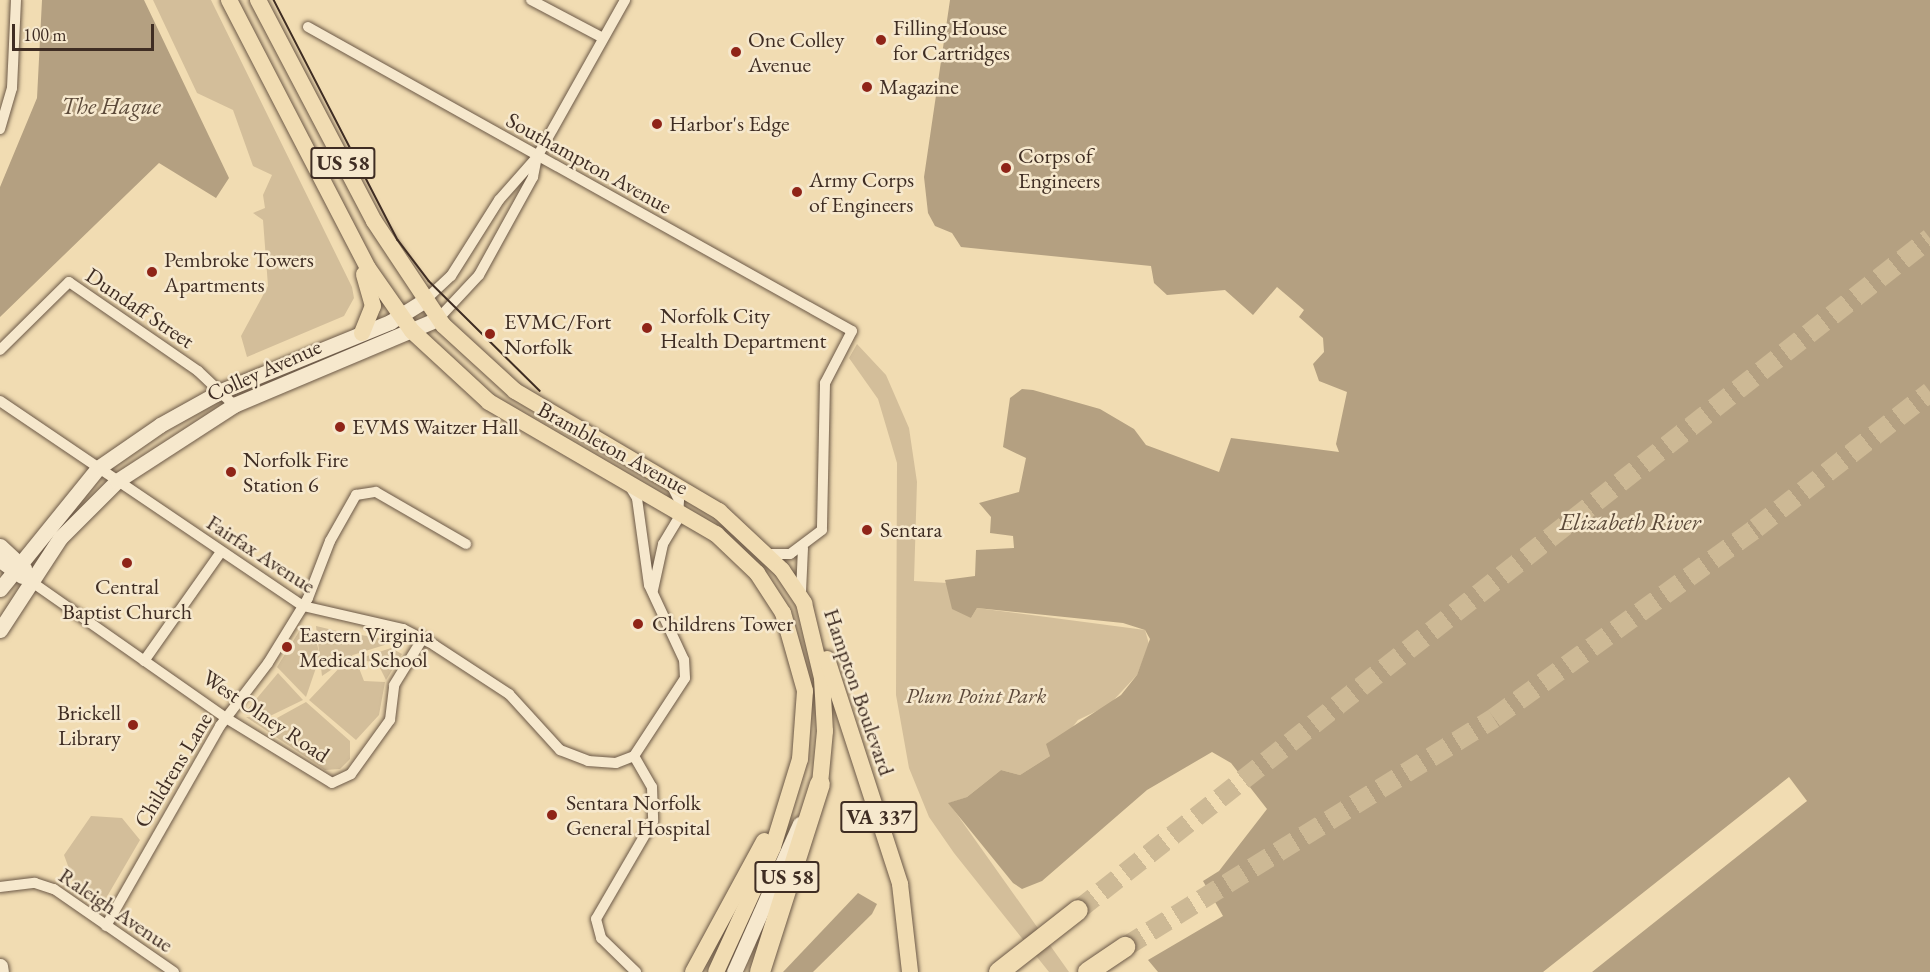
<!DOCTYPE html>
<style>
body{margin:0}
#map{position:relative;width:1930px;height:972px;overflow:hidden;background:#f1dcb2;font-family:"EB Garamond",serif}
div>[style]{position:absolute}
.green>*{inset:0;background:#d3be9a}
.water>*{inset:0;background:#b4a081}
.highway-tunnel>*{height:20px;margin-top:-10px;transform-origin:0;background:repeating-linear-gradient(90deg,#cdb995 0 20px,transparent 0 30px)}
.roads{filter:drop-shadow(0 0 2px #6c5947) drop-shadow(0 0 2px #6c5947)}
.street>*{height:10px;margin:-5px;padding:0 5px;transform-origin:5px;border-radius:5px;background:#f6e8cd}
.secondary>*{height:15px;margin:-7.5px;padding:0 7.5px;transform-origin:7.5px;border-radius:7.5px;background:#f6e8cd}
.primary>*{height:16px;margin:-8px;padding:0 8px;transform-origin:8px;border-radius:8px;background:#f1dcb2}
.highway>*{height:20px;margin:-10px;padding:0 10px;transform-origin:10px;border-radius:10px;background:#f1dcb2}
.tram>*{height:1.5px;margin:-0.75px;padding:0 0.75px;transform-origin:0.75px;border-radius:0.75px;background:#3f2d23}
.dots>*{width:16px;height:16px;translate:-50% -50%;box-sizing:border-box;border:3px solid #f6e8cd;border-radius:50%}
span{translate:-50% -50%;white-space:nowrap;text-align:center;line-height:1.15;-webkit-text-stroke:5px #f6e8cd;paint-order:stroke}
.shield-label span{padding:2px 4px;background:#f6e8cd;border:2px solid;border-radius:4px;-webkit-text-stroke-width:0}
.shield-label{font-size:21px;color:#3f2d23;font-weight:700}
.poi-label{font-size:22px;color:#3f2d23}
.left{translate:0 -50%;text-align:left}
.right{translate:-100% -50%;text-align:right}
.street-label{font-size:22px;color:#3f2d23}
.park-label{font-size:22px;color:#5d4a3b;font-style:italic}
.water-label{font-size:24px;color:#5c4a3a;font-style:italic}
.scale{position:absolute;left:12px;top:24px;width:142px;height:27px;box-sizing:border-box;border:3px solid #3f2d23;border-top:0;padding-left:8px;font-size:18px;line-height:21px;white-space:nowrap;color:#3f2d23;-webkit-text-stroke:4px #f6e8cd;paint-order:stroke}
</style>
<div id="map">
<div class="green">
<div style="clip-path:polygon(153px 0,211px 0,352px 287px,354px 298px,344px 316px,247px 357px,241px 336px,268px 286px,263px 220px,253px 213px,265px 208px,263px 195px,272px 175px,253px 166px,233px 110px,197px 93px)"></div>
<div style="clip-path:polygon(857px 344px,886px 375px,909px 428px,917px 482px,914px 581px,947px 583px,971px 618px,977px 608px,1145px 630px,1149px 644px,1137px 675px,1109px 705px,1078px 720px,1050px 756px,1020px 775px,1001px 770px,967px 797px,949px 803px,1069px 972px,1049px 972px,954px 853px,929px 817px,909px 768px,896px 695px,897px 463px,878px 399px,849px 358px)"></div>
<div style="clip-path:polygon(303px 625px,315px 636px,320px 656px,306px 697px,277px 667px)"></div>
<div style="clip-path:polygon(316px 626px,337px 631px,397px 641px,353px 655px,322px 676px)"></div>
<div style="clip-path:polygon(391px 648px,402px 654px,386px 680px,377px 662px,366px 661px,359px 668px,364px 681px,385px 682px,379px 715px,356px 740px,309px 700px,343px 664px)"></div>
<div style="clip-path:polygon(278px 673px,303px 700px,270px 716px,247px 710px)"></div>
<div style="clip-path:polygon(306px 702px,350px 741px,350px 759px,340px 769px,325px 770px,246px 717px,277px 718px)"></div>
<div style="clip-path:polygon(91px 816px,122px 818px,140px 840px,105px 900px,65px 876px,71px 874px,64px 855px)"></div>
</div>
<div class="water">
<div style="clip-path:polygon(42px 0,144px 0,229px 178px,216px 198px,159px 163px,0 317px,0 187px,37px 98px)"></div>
<div style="clip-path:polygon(950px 0,1930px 0,1930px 972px,1592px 972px,1807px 801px,1789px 777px,1543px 972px,1158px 972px,1148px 960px,1223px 916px,1203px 881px,1219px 871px,1267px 809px,1231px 763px,1212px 752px,1147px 790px,1042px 881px,1022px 889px,1013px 883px,948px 803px,967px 797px,1001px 770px,1020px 775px,1050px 756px,1046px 744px,1121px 695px,1137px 675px,1150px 639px,1145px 630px,1123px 623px,977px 608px,971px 618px,952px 609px,945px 580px,975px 576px,976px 550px,1014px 548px,1013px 536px,990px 533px,991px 517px,979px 503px,1019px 492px,1026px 458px,1003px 447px,1010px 398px,1022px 389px,1033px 390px,1100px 409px,1134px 429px,1146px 445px,1219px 472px,1231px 438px,1339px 452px,1336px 444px,1347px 392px,1319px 381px,1313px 364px,1324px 352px,1323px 338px,1299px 317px,1304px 310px,1277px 287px,1253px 315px,1225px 290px,1167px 295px,1154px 283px,1151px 266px,961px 247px,952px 233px,935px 226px,928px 213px,924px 177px)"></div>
<div style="clip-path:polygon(858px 893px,877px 904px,872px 914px,813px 972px,783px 972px)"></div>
</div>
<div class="highway-tunnel">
<div style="left:1078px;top:910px;width:1085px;rotate:-38.26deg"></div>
<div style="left:1125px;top:947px;width:434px;rotate:-31.8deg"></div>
<div style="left:1494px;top:718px;width:324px;rotate:-35.9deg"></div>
<div style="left:1756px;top:528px;width:221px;rotate:-38deg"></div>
</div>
<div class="roads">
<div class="street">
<div style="left:531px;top:0;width:81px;rotate:27.8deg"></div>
<div style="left:308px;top:27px;width:623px;rotate:29.2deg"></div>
<div style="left:852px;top:331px;width:59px;rotate:117.4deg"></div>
<div style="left:825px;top:383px;width:147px;rotate:91.2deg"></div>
<div style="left:822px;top:530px;width:40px;rotate:143deg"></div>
<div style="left:790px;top:554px;width:21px;rotate:180deg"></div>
<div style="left:0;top:129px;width:43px;rotate:-73.7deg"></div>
<div style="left:12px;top:88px;width:88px;rotate:-87.4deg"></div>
<div style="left:424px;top:301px;width:37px;rotate:-43deg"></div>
<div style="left:451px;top:276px;width:90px;rotate:-57.7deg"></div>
<div style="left:499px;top:200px;width:57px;rotate:-48.5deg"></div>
<div style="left:537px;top:157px;width:180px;rotate:-60.7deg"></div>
<div style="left:438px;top:319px;width:60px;rotate:-47deg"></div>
<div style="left:479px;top:275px;width:112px;rotate:-61.1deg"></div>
<div style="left:533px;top:177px;width:20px;rotate:-79deg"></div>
<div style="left:0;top:350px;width:97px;rotate:-44.6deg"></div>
<div style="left:69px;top:282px;width:157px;rotate:34.6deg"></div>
<div style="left:198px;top:371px;width:50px;rotate:43.4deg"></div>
<div style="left:0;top:401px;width:366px;rotate:34.1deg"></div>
<div style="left:303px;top:606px;width:103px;rotate:13deg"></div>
<div style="left:403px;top:629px;width:35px;rotate:27deg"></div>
<div style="left:434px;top:645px;width:90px;rotate:33.2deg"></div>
<div style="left:509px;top:694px;width:76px;rotate:47.7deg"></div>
<div style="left:560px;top:750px;width:30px;rotate:21deg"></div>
<div style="left:588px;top:761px;width:28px;rotate:4deg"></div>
<div style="left:616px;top:763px;width:19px;rotate:-21deg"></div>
<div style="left:634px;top:756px;width:93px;rotate:-56.8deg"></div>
<div style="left:685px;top:678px;width:18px;rotate:-93deg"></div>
<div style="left:684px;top:660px;width:83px;rotate:-115deg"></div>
<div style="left:649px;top:585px;width:88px;rotate:-97.9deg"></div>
<div style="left:637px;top:498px;width:13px;rotate:-122deg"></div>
<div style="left:29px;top:580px;width:241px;rotate:35deg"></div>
<div style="left:226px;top:718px;width:124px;rotate:31.5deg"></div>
<div style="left:332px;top:783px;width:21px;rotate:-25deg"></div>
<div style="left:351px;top:774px;width:67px;rotate:-54.2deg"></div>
<div style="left:390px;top:720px;width:35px;rotate:-83deg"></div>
<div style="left:394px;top:685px;width:55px;rotate:-58.3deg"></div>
<div style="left:653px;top:590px;width:47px;rotate:-77.7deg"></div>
<div style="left:663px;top:544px;width:29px;rotate:-59deg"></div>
<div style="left:678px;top:519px;width:19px;rotate:-87deg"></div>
<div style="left:679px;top:500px;width:18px;rotate:-117deg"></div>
<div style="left:801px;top:592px;width:44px;rotate:-87.4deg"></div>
<div style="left:144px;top:661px;width:133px;rotate:-54.8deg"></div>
<div style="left:634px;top:756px;width:36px;rotate:60deg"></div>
<div style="left:652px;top:787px;width:34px;rotate:88deg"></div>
<div style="left:653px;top:821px;width:113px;rotate:120.2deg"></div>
<div style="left:596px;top:919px;width:20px;rotate:75deg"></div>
<div style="left:601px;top:938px;width:49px;rotate:44.2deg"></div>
<div style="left:0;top:887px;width:35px;rotate:-7deg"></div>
<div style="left:35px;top:883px;width:20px;rotate:18deg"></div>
<div style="left:54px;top:889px;width:146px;rotate:34.7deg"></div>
<div style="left:106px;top:926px;width:230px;rotate:-60.3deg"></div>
<div style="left:220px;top:726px;width:79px;rotate:-52.7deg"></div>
<div style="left:268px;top:663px;width:76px;rotate:-58.4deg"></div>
<div style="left:308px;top:598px;width:61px;rotate:-68.9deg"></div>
<div style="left:330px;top:541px;width:53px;rotate:-60.5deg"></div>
<div style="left:356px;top:495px;width:20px;rotate:-9deg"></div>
<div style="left:376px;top:492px;width:104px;rotate:30deg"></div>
</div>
<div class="secondary">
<div style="left:0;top:546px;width:33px;rotate:43deg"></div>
<div style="left:0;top:560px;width:27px;rotate:36deg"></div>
<div style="left:0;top:589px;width:156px;rotate:-51deg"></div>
<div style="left:98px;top:468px;width:75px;rotate:-34.7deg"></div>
<div style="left:160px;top:425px;width:70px;rotate:-29.1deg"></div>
<div style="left:221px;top:391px;width:183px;rotate:-22.2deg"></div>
<div style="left:390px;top:322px;width:40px;rotate:-32deg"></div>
<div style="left:0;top:630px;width:110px;rotate:-56.9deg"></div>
<div style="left:60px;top:538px;width:81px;rotate:-45deg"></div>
<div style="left:117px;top:481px;width:140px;rotate:-33deg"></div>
<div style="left:234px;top:405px;width:221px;rotate:-22.9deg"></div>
<div style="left:0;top:966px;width:6px;rotate:81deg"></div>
<div style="left:734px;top:972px;width:162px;rotate:-66deg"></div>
</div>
<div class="primary">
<div style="left:229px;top:0;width:302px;rotate:62.6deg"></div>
<div style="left:368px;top:268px;width:77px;rotate:55.1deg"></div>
<div style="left:412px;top:331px;width:105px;rotate:42.7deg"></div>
<div style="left:489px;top:402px;width:263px;rotate:30.2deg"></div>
<div style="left:716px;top:534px;width:57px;rotate:43.6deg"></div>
<div style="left:757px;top:573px;width:48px;rotate:57deg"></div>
<div style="left:783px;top:613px;width:81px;rotate:74.2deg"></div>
<div style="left:805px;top:691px;width:68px;rotate:94.2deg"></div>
<div style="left:800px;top:759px;width:92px;rotate:107.1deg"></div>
<div style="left:773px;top:847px;width:137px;rotate:114.5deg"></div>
<div style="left:258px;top:0;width:250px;rotate:62.3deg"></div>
<div style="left:374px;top:221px;width:125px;rotate:56.4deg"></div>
<div style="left:443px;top:325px;width:98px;rotate:42.5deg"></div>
<div style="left:515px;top:391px;width:237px;rotate:30.5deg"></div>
<div style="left:719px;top:511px;width:86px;rotate:43.1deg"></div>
<div style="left:782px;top:570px;width:40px;rotate:56deg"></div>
<div style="left:804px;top:603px;width:77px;rotate:76.5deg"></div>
<div style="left:822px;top:678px;width:53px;rotate:86.8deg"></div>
<div style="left:825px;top:731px;width:53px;rotate:95.4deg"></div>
<div style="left:362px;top:333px;width:29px;rotate:-68deg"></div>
<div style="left:373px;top:306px;width:33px;rotate:-106deg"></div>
<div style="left:827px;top:659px;width:237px;rotate:72deg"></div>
<div style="left:900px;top:884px;width:89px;rotate:83.5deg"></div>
<div style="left:693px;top:972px;width:149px;rotate:-61.5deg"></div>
</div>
<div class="highway">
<div style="left:760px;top:972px;width:197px;rotate:-72.3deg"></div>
<div style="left:999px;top:972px;width:100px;rotate:-38.1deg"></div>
<div style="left:1088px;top:972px;width:45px;rotate:-34deg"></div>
</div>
</div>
<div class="tram">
<div style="left:274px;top:0;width:270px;rotate:62.7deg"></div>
<div style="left:398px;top:240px;width:51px;rotate:52.9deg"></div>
<div style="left:429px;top:281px;width:156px;rotate:44.7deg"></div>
</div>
<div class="dots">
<div style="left:881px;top:40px;background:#8f2418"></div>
<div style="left:736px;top:52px;background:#8f2418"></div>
<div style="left:867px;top:87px;background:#8f2418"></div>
<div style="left:657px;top:124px;background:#8f2418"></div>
<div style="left:1006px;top:168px;background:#8f2418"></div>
<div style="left:797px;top:192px;background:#8f2418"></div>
<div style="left:152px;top:272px;background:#8f2418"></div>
<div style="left:647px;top:328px;background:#8f2418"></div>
<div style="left:490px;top:334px;background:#8f2418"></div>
<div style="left:340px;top:427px;background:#8f2418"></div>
<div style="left:231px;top:472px;background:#8f2418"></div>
<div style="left:867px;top:530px;background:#8f2418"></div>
<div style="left:127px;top:563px;background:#8f2418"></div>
<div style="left:638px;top:624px;background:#8f2418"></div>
<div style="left:287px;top:647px;background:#8f2418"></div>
<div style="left:133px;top:725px;background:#8f2418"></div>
<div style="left:552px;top:815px;background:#8f2418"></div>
</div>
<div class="shield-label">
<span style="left:343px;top:163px">US 58</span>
<span style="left:879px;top:817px">VA 337</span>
<span style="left:787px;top:877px">US 58</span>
</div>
<div class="poi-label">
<span class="left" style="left:893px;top:40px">Filling House<br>for Cartridges</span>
<span class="left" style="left:748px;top:52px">One Colley<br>Avenue</span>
<span class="left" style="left:879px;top:87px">Magazine</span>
<span class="left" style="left:669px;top:124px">Harbor's Edge</span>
<span class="left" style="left:1018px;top:168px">Corps of<br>Engineers</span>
<span class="left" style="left:809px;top:192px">Army Corps<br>of Engineers</span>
<span class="left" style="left:164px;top:272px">Pembroke Towers<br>Apartments</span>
<span class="left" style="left:660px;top:328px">Norfolk City<br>Health Department</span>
<span class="left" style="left:504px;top:334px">EVMC/Fort<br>Norfolk</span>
<span class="left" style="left:352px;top:427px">EVMS Waitzer Hall</span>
<span class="left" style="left:243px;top:472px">Norfolk Fire<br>Station 6</span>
<span class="left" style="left:880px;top:530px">Sentara</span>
<span style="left:127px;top:599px">Central<br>Baptist Church</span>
<span class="left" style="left:652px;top:624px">Childrens Tower</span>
<span class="left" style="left:299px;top:647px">Eastern Virginia<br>Medical School</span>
<span class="right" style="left:121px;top:725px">Brickell<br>Library</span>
<span class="left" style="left:566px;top:815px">Sentara Norfolk<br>General Hospital</span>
</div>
<div class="street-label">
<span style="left:589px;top:163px;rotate:29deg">Southampton Avenue</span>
<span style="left:140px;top:308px;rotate:34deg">Dundaff Street</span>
<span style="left:264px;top:370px;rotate:-24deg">Colley Avenue</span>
<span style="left:613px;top:448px;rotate:29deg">Brambleton Avenue</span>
<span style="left:261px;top:554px;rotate:33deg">Fairfax Avenue</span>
<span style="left:859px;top:692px;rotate:71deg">Hampton Boulevard</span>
<span style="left:266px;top:716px;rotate:34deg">West Olney Road</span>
<span style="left:173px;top:770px;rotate:-59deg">Childrens Lane</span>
<span style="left:116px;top:910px;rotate:34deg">Raleigh Avenue</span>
</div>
<div class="park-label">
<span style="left:976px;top:696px">Plum Point Park</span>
</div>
<div class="water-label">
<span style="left:111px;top:106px">The Hague</span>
<span style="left:1630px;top:522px">Elizabeth River</span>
</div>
<div class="scale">100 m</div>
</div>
